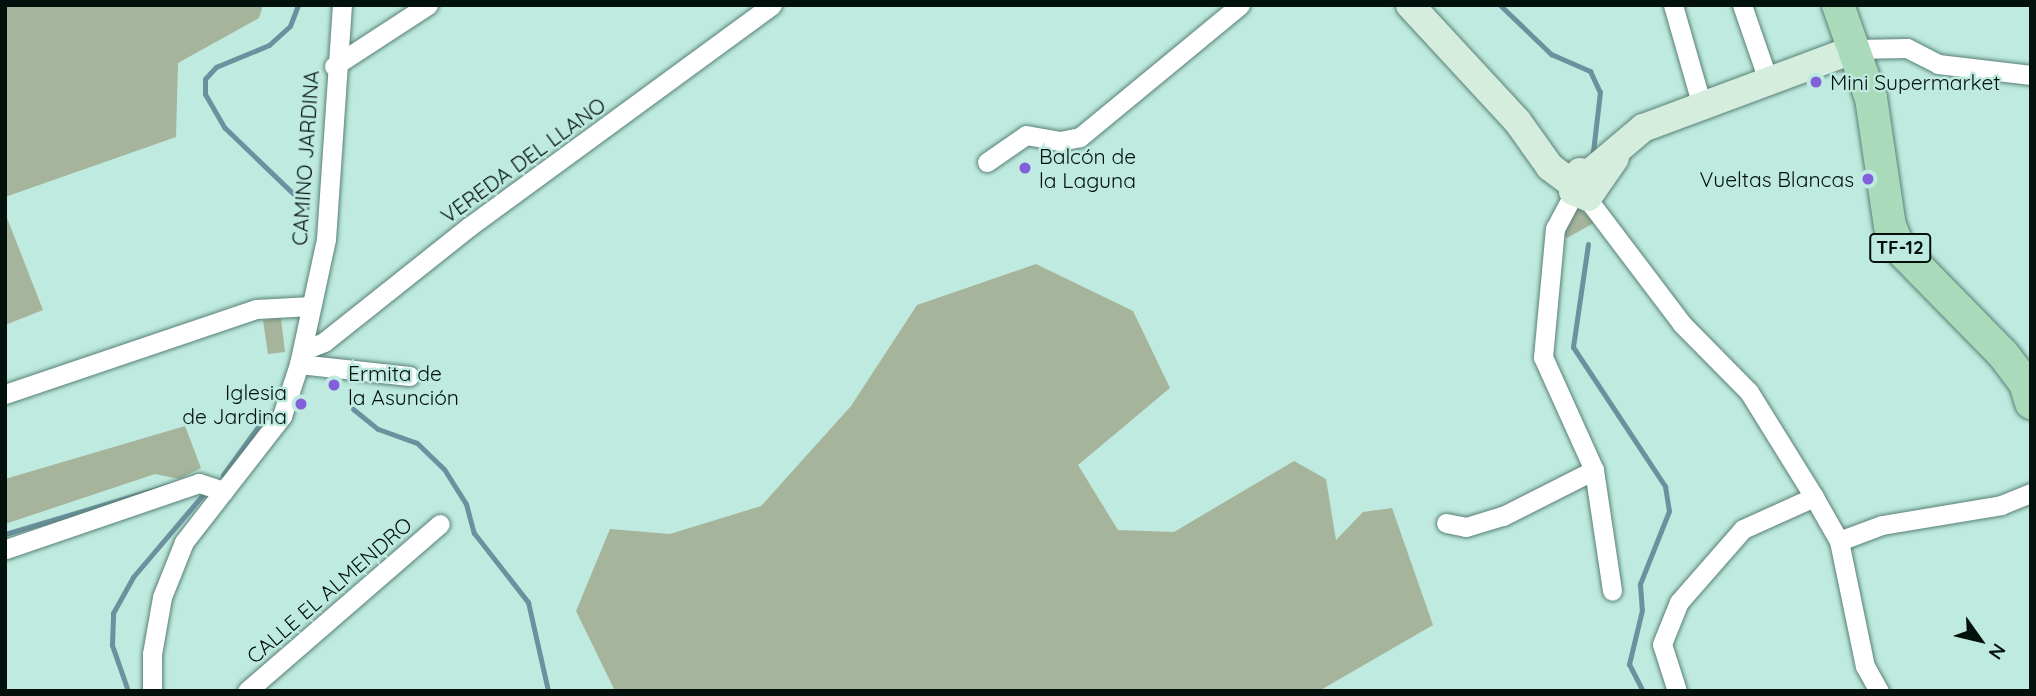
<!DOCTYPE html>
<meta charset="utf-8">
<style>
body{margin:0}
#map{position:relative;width:2036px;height:696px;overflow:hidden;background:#bfeadf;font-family:Quicksand,sans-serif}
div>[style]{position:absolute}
.green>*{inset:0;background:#a6b49b}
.stream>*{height:5px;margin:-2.5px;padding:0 2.5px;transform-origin:2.5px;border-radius:2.5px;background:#6b919f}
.roads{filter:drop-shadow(0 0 2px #588076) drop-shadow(0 0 2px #588076)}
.minor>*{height:19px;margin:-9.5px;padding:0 9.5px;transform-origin:9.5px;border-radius:9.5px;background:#fff}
.secondary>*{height:28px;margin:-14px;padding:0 14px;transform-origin:14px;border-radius:14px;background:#d4eddd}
.primary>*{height:32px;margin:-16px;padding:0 16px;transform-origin:16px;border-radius:16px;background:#a9dbbb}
.dots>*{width:19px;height:19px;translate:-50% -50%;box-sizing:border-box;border:4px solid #bfeadf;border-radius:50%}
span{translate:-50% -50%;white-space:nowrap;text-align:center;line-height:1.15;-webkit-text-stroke:5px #bfeadf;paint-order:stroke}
.shield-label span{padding:2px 5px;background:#bfeadf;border:2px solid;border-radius:5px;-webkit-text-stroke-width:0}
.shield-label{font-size:19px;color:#03110d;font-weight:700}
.poi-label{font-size:21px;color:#03110d}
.left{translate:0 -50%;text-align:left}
.right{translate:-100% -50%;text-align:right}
.street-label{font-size:21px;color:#03110d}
.frame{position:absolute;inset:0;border:7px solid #03110d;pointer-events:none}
.north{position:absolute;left:1945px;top:605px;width:70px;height:70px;-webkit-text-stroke:5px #bfeadf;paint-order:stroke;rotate:124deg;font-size:19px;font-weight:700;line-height:28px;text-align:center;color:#03110d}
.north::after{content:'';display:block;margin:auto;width:24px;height:32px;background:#03110d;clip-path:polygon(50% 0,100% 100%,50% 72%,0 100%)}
</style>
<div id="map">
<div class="green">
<div style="clip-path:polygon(5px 5px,263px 5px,259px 18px,178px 63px,176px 137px,5px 197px)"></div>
<div style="clip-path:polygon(1575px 203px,1594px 223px,1567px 238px,1561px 232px)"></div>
<div style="clip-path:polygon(5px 213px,43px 310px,5px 325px)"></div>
<div style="clip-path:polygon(1036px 264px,1133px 311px,1170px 388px,1078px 465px,1118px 530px,1174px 532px,1294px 461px,1326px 479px,1336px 540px,1363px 512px,1392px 508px,1433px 625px,1319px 691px,615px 691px,576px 611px,610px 529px,670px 534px,761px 506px,851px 406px,917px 305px)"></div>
<div style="clip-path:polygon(281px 318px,285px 352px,268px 354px,263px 320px)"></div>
<div style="clip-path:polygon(185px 426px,201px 468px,179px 479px,155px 474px,5px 524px,5px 479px)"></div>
</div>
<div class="stream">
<div style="left:298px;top:5px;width:22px;rotate:111deg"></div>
<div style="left:290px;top:26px;width:28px;rotate:138deg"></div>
<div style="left:269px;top:45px;width:57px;rotate:157.5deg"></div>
<div style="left:216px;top:67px;width:16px;rotate:133deg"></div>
<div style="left:205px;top:79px;width:15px;rotate:90deg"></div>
<div style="left:205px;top:94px;width:39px;rotate:60deg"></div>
<div style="left:225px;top:128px;width:114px;rotate:43.9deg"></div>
<div style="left:1500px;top:5px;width:71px;rotate:43.9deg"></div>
<div style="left:1551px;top:54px;width:43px;rotate:23.6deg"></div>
<div style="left:1590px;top:71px;width:23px;rotate:65deg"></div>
<div style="left:1600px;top:92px;width:60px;rotate:96.7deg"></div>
<div style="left:1588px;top:244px;width:104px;rotate:98.3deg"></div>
<div style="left:1573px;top:347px;width:167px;rotate:56.5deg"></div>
<div style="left:1665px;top:486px;width:25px;rotate:81deg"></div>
<div style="left:1669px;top:511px;width:79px;rotate:111.7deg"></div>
<div style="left:1640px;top:584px;width:26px;rotate:86deg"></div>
<div style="left:1642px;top:610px;width:56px;rotate:103.5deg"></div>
<div style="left:1629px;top:664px;width:30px;rotate:63deg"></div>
<div style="left:353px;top:409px;width:32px;rotate:39deg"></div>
<div style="left:378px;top:429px;width:41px;rotate:19.7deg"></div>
<div style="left:417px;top:443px;width:37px;rotate:44deg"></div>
<div style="left:444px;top:469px;width:41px;rotate:57.8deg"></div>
<div style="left:466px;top:504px;width:30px;rotate:75deg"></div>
<div style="left:474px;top:533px;width:88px;rotate:52deg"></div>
<div style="left:528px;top:602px;width:91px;rotate:77.3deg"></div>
<div style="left:223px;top:475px;width:67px;rotate:-54.2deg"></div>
<div style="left:5px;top:534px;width:171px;rotate:-16.6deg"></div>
<div style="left:128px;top:691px;width:49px;rotate:-109.2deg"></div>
<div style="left:112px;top:645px;width:32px;rotate:-88deg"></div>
<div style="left:113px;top:613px;width:41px;rotate:-60.9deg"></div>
<div style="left:133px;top:577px;width:113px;rotate:-49.7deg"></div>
</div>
<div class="roads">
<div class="minor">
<div style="left:1673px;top:5px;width:105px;rotate:74deg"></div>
<div style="left:1742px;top:5px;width:79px;rotate:70.9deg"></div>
<div style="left:1855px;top:49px;width:52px;rotate:-1.1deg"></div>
<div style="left:1907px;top:48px;width:35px;rotate:27deg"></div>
<div style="left:1938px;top:64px;width:94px;rotate:6.7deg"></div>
<div style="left:334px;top:66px;width:112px;rotate:-33deg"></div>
<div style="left:987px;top:162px;width:47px;rotate:-34.7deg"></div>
<div style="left:1026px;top:135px;width:35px;rotate:10deg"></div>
<div style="left:1060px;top:141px;width:20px;rotate:-11deg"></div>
<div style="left:1080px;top:137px;width:207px;rotate:-39.5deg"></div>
<div style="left:1574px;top:193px;width:40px;rotate:118deg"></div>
<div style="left:1555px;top:228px;width:130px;rotate:95.3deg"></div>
<div style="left:1543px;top:357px;width:124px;rotate:65.7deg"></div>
<div style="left:1594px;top:470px;width:122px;rotate:81.5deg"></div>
<div style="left:1586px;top:197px;width:159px;rotate:52.9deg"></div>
<div style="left:1682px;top:324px;width:95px;rotate:45.4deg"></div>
<div style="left:1749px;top:392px;width:123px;rotate:58.2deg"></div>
<div style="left:1814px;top:497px;width:51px;rotate:60.4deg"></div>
<div style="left:1839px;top:541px;width:128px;rotate:78.3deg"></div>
<div style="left:1865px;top:666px;width:29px;rotate:61deg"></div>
<div style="left:302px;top:351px;width:24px;rotate:-22deg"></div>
<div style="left:324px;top:342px;width:186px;rotate:-38.5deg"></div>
<div style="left:470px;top:226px;width:374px;rotate:-36.2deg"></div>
<div style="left:299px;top:364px;width:111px;rotate:6.2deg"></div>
<div style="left:5px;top:394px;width:265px;rotate:-18.7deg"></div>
<div style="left:256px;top:309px;width:55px;rotate:-3.1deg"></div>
<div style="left:1446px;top:523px;width:20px;rotate:11deg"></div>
<div style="left:1466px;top:527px;width:39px;rotate:-17deg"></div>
<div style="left:1503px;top:516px;width:102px;rotate:-26.8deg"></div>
<div style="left:1839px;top:541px;width:46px;rotate:-20.4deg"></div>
<div style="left:1882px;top:525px;width:121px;rotate:-9.5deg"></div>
<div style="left:2001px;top:505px;width:32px;rotate:-22deg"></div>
<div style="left:6px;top:549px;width:204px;rotate:-18.9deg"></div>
<div style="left:199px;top:483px;width:26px;rotate:18deg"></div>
<div style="left:152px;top:691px;width:37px;rotate:-90deg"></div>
<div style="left:152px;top:654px;width:58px;rotate:-80deg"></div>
<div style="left:162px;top:597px;width:59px;rotate:-68.2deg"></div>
<div style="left:184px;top:542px;width:160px;rotate:-52.1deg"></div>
<div style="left:282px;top:416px;width:55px;rotate:-71.9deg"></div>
<div style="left:299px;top:364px;width:128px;rotate:-77.8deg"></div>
<div style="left:326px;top:239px;width:235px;rotate:-86.1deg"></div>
<div style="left:247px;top:691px;width:255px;rotate:-40.9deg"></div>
<div style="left:1677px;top:691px;width:49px;rotate:-107.7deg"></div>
<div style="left:1662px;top:644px;width:45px;rotate:-68deg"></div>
<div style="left:1679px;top:602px;width:97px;rotate:-48.8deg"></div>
<div style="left:1743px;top:529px;width:78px;rotate:-24.3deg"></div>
</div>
<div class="secondary">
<div style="left:1410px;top:5px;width:159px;rotate:47.3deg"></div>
<div style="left:1518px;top:122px;width:55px;rotate:54.6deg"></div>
<div style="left:1550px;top:167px;width:26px;rotate:37deg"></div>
<div style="left:1580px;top:172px;width:11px;rotate:135deg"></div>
<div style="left:1572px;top:180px;width:11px;rotate:85deg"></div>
<div style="left:1573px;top:191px;width:16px;rotate:22deg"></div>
<div style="left:1588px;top:197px;width:47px;rotate:-55.3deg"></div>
<div style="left:1591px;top:172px;width:68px;rotate:-40.2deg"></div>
<div style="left:1643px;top:128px;width:226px;rotate:-20.4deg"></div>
</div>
<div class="primary">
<div style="left:1838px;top:5px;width:99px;rotate:70.5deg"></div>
<div style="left:1871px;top:98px;width:129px;rotate:81.6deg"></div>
<div style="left:1890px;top:226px;width:25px;rotate:67deg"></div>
<div style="left:1900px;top:249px;width:147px;rotate:45.6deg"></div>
<div style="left:2003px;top:354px;width:36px;rotate:53deg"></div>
<div style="left:2025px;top:383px;width:21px;rotate:73deg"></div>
</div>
</div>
<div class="dots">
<div style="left:1816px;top:82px;background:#8360db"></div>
<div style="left:1025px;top:168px;background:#8360db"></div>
<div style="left:1868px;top:179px;background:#8360db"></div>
<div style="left:334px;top:385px;background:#8360db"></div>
<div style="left:301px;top:404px;background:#8360db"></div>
</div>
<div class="shield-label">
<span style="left:1900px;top:248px">TF-12</span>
</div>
<div class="poi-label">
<span class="left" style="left:1830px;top:82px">Mini Supermarket</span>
<span class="left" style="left:1039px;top:168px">Balcón de<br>la Laguna</span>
<span class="right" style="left:1854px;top:179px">Vueltas Blancas</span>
<span class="left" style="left:348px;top:385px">Ermita de<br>la Asunción</span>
<span class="right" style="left:287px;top:404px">Iglesia<br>de Jardina</span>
</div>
<div class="street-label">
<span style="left:305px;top:158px;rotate:-86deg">CAMINO JARDINA</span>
<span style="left:523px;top:160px;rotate:-36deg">VEREDA DEL LLANO</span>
<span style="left:329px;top:590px;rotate:-41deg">CALLE EL ALMENDRO</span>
</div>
<div class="frame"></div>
<div class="north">N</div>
</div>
